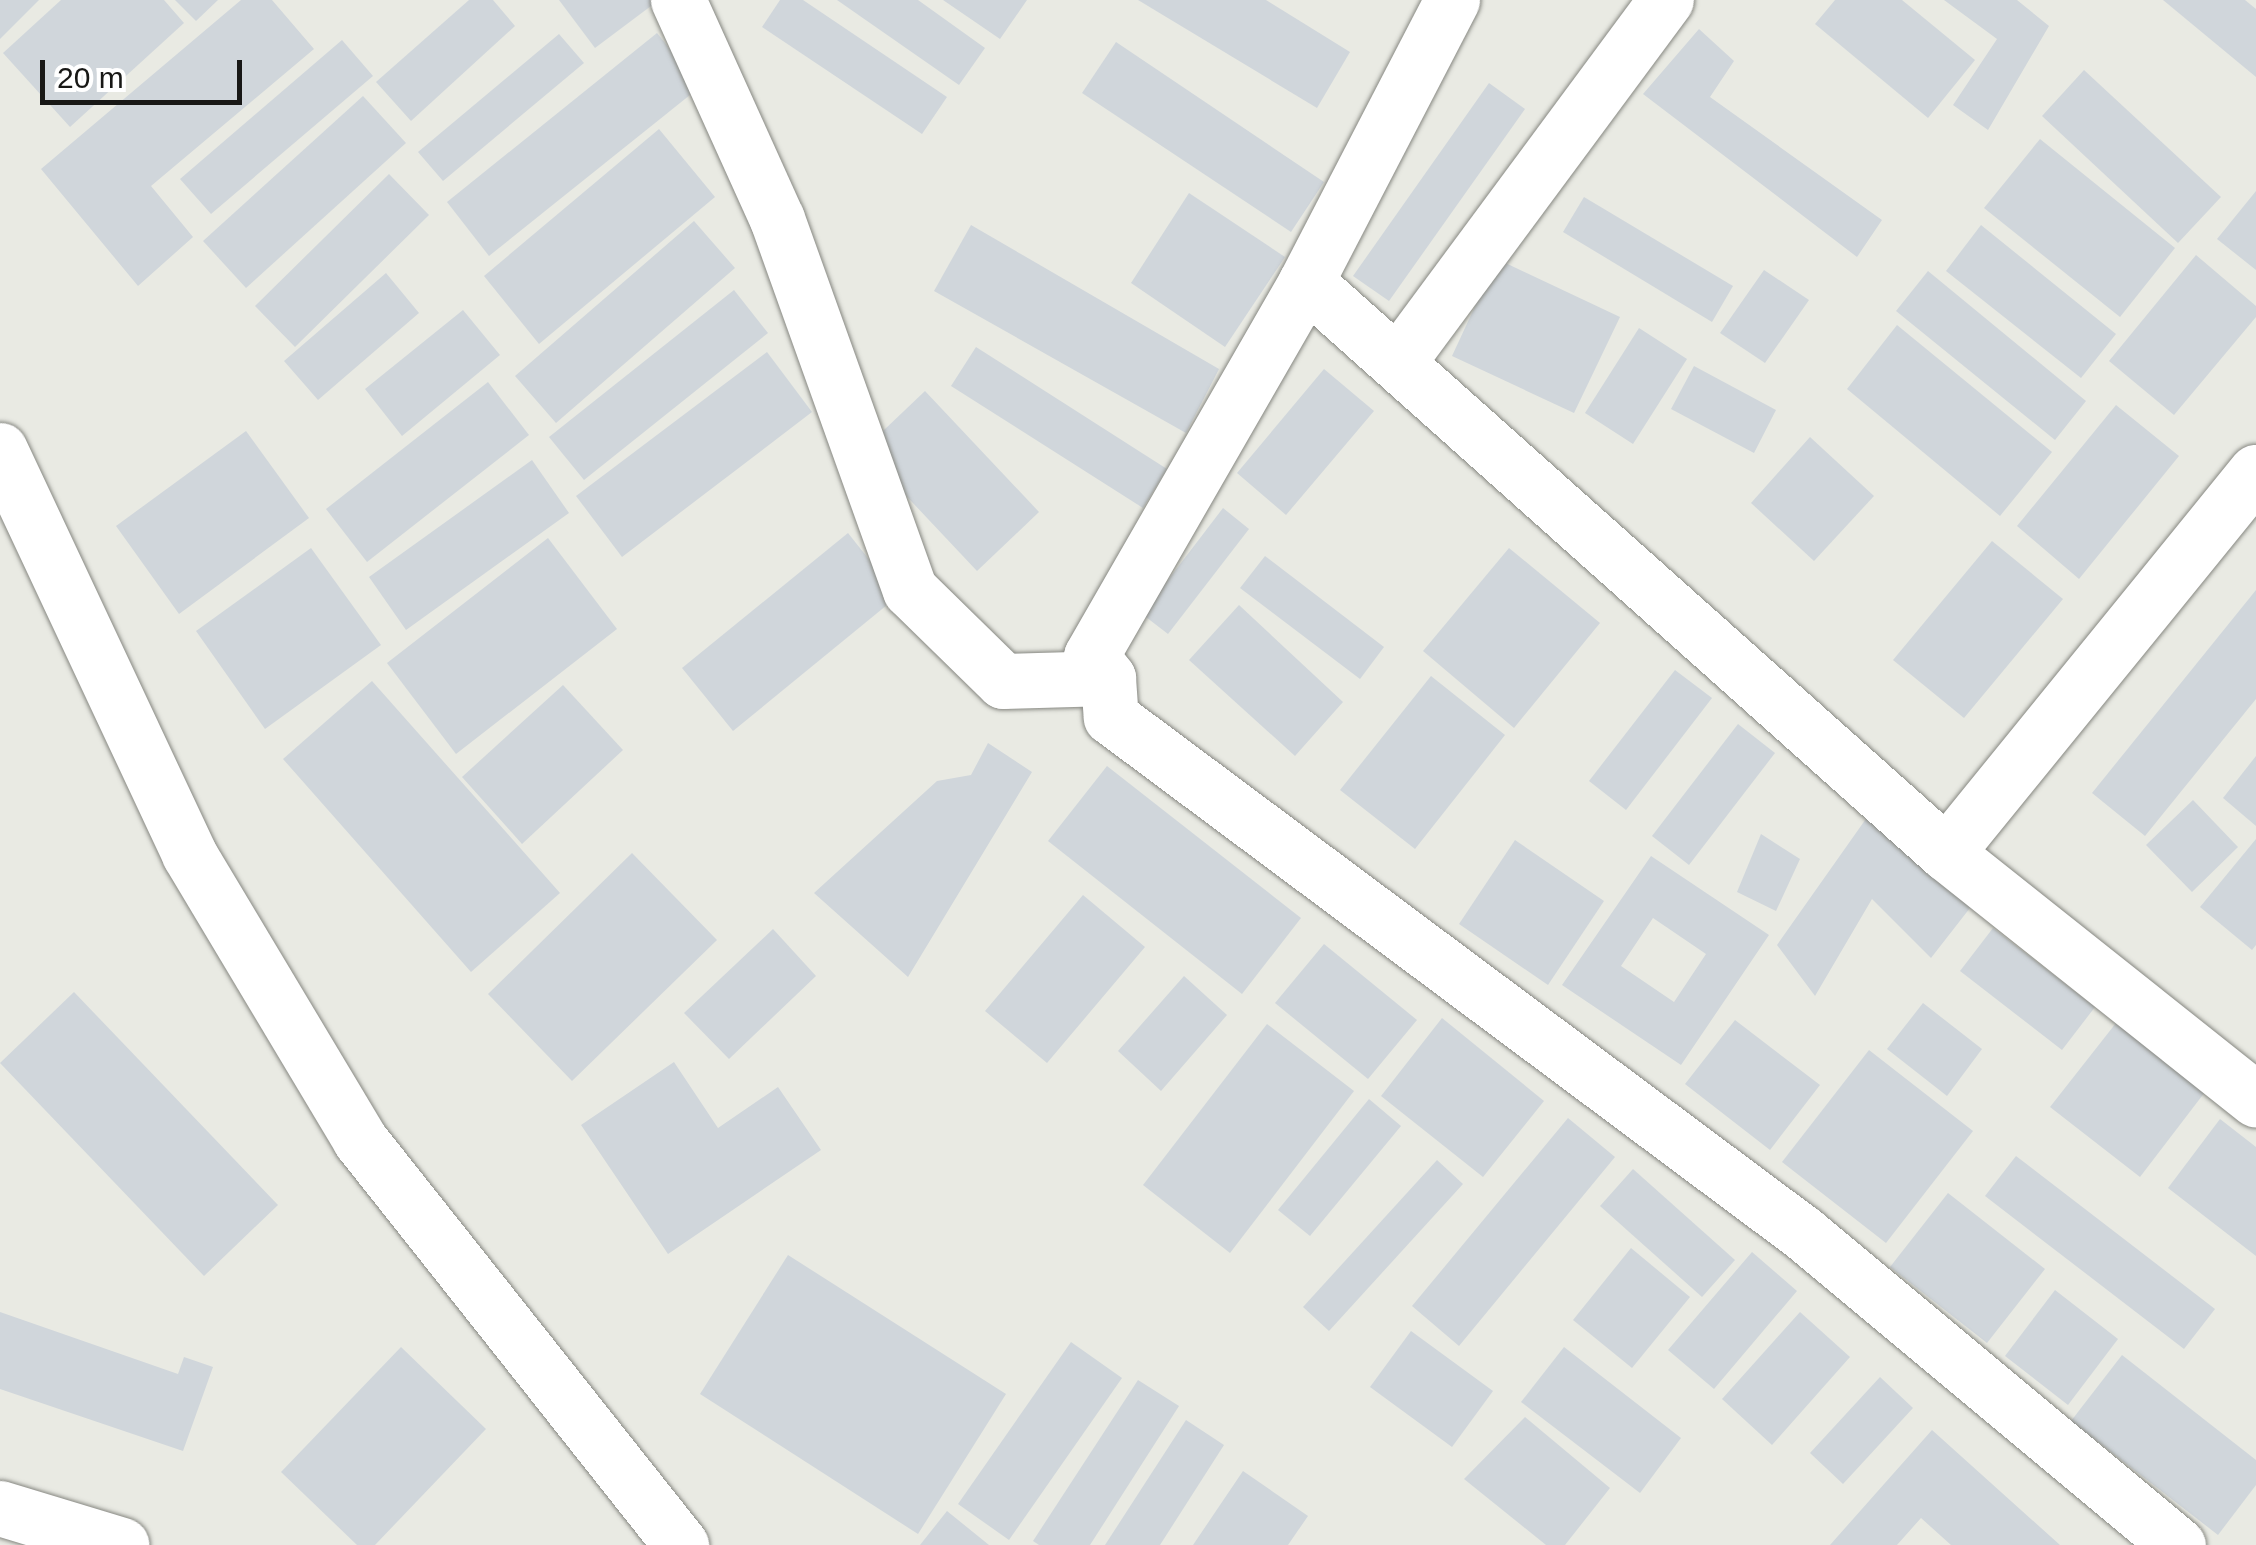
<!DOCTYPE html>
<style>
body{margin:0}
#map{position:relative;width:2256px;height:1545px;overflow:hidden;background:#e9eae3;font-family:Helvetica,sans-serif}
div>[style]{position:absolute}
.building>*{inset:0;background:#d0d6db}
.roads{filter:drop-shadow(0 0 2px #868781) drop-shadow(0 0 2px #868781)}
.minor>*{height:55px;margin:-27.5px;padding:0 27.5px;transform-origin:27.5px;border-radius:27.5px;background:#fff}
span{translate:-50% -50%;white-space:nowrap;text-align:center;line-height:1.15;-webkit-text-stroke:8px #fff;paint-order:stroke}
.scale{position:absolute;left:40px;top:60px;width:202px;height:45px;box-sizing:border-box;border:5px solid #181816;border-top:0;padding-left:12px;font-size:30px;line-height:35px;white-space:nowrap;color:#181816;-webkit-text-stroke:8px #fff;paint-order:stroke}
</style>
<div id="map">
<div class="building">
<div style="clip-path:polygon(0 0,39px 0,0 39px)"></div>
<div style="clip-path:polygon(61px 0,164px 0,184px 23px,70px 127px,3px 53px)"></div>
<div style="clip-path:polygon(175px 0,218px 0,196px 21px)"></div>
<div style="clip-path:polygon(241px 0,272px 0,314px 49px,151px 186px,193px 237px,138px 286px,41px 169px)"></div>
<div style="clip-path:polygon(469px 0,493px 0,515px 26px,411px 121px,376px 82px)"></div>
<div style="clip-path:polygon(559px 0,659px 0,595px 48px)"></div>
<div style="clip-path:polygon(780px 0,803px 0,947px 97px,922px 134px,762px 27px)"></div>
<div style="clip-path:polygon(837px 0,918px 0,985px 48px,959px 85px)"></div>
<div style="clip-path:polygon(943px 0,1027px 0,1000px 39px)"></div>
<div style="clip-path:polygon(1138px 0,1266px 0,1350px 52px,1317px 108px)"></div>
<div style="clip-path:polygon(1835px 0,1902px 0,1975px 60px,1928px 118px,1815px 24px)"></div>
<div style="clip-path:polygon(1944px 0,2017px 0,2049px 26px,1988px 130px,1953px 105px,1997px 39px)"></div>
<div style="clip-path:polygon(2163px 0,2245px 0,2256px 9px,2256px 77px)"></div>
<div style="clip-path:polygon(1699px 29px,1734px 61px,1710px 97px,1882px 220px,1857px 257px,1643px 94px)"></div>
<div style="clip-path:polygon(657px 33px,700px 87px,489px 256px,447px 202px)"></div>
<div style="clip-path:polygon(559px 34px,584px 63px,443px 181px,418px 152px)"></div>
<div style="clip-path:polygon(342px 40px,373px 76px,211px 214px,180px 179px)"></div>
<div style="clip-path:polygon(1116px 42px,1324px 182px,1291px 232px,1082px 93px)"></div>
<div style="clip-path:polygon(2084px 70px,2221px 197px,2178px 243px,2042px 116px)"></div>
<div style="clip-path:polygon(1489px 83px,1525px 109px,1389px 301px,1353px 276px)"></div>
<div style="clip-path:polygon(363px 96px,406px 143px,246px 288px,203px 241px)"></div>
<div style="clip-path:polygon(659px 129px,715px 197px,539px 344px,484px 276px)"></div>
<div style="clip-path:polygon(2040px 139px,2175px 248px,2120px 317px,1984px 208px)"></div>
<div style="clip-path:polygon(389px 174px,429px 215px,295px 347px,255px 306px)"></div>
<div style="clip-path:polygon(2256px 191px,2256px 270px,2217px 239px)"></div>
<div style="clip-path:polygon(1189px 193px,1285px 257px,1225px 347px,1131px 283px)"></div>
<div style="clip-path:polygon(1584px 197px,1733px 286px,1712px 322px,1563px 232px)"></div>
<div style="clip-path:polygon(694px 221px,735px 268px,556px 423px,515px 376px)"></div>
<div style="clip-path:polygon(971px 225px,1219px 369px,1186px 433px,934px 291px)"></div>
<div style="clip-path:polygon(1981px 225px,2116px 334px,2081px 378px,1946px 271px)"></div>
<div style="clip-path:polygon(2196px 255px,2256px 306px,2256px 317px,2174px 415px,2109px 361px)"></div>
<div style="clip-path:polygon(1497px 259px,1620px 317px,1574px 413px,1452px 356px)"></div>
<div style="clip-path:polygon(1764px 270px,1809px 300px,1765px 363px,1720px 333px)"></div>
<div style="clip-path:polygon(1928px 271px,2086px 401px,2055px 440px,1896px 311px)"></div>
<div style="clip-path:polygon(386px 273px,419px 313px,318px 400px,284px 361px)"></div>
<div style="clip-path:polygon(734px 290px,768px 333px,584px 480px,549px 437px)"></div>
<div style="clip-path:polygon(463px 310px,500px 355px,402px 436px,365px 389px)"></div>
<div style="clip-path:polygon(1897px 325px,2052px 452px,2000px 516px,1847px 389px)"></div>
<div style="clip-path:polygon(1639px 328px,1687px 359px,1633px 444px,1585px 413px)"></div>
<div style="clip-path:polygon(976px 347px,1167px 469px,1143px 508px,951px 386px)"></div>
<div style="clip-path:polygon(767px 352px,812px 412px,622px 557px,576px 496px)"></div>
<div style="clip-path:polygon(1694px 366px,1776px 410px,1754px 453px,1671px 409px)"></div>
<div style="clip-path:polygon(1324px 369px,1374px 411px,1286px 515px,1237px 473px)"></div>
<div style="clip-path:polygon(488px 382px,529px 435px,367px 562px,326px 509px)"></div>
<div style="clip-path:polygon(925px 391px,1039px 512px,977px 571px,863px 450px)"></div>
<div style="clip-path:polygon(2116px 405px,2179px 456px,2079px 579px,2017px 526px)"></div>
<div style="clip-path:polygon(246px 431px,309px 518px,179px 614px,116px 526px)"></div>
<div style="clip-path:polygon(1810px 437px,1874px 496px,1814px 561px,1751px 503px)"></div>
<div style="clip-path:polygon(532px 460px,569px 513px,406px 630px,369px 577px)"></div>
<div style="clip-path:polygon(1223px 508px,1249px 529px,1168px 634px,1142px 614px)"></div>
<div style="clip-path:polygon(848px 533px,898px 596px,733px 731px,682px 668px)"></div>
<div style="clip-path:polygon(548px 538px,617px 629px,456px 754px,387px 663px)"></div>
<div style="clip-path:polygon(1992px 541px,2063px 599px,1964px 718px,1893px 660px)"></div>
<div style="clip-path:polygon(311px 548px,381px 645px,265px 729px,196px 631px)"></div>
<div style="clip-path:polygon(1509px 548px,1600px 623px,1514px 728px,1423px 651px)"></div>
<div style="clip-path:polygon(1265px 556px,1384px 647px,1360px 679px,1240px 588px)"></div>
<div style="clip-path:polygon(2256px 590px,2256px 699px,2145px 836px,2092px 793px)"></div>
<div style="clip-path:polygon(1239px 605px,1343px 702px,1295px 756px,1189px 660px)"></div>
<div style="clip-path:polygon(1675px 670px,1712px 698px,1626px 810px,1589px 781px)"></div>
<div style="clip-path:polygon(1431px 676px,1505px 735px,1415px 849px,1340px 790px)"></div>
<div style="clip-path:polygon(372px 681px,560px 893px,471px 972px,283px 759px)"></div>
<div style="clip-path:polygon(563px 685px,623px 750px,522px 844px,462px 777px)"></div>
<div style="clip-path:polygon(1738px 724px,1775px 753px,1689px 865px,1652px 836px)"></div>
<div style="clip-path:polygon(988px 743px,1032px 772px,908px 977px,814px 893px,937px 781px,971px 775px)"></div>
<div style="clip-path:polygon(2256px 756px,2256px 826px,2223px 798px)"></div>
<div style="clip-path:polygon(1107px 766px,1301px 918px,1242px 994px,1048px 841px)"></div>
<div style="clip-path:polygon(2193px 800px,2238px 847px,2192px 892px,2146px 845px)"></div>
<div style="clip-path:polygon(1875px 806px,1984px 890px,1931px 958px,1872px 899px,1815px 996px,1777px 945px)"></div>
<div style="clip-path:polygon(1761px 834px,1800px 859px,1776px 911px,1737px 892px)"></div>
<div style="clip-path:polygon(2256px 839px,2256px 945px,2252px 950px,2200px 907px)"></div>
<div style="clip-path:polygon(1515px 840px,1604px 901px,1548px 985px,1459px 924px)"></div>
<div style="clip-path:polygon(632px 853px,717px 940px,572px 1081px,488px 994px)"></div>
<div style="clip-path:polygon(evenodd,1651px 856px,1769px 935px,1681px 1065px,1562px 985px,1651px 856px,1653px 918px,1706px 954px,1674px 1002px,1621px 966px,1653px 918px)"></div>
<div style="clip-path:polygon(1083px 895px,1145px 947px,1047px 1063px,985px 1011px)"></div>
<div style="clip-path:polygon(1993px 928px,2095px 1007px,2062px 1050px,1960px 971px)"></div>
<div style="clip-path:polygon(773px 929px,816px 976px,729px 1059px,684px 1013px)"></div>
<div style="clip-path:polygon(1324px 944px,1417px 1020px,1368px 1079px,1275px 1003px)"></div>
<div style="clip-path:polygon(1184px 976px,1227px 1015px,1161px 1091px,1118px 1051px)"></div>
<div style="clip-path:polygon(74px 992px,278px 1205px,204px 1276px,0 1063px)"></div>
<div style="clip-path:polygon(1923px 1003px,1982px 1049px,1947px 1096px,1887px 1049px)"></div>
<div style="clip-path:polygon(1442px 1018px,1544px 1101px,1483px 1177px,1381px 1096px)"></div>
<div style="clip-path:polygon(1735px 1020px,1820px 1085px,1770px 1150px,1685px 1084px)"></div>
<div style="clip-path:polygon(2116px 1023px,2205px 1092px,2140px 1177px,2050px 1107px)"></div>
<div style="clip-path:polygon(1267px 1024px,1354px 1091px,1230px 1253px,1143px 1185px)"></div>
<div style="clip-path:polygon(1869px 1050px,1973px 1131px,1886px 1243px,1782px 1162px)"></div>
<div style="clip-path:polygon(674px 1062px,718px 1128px,778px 1087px,821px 1150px,668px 1254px,581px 1125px)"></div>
<div style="clip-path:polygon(1369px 1099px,1401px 1126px,1310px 1236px,1278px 1210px)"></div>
<div style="clip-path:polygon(1568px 1118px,1615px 1157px,1459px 1346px,1412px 1306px)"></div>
<div style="clip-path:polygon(2220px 1119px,2256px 1147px,2256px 1256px,2168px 1188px)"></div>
<div style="clip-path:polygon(2016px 1156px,2215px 1309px,2184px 1349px,1985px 1196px)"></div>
<div style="clip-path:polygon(1437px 1160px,1463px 1184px,1329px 1331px,1303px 1307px)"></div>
<div style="clip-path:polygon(1633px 1169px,1735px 1260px,1702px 1297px,1600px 1206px)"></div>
<div style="clip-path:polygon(1948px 1193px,2045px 1269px,1987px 1343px,1890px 1267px)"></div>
<div style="clip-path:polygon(1631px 1248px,1690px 1297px,1632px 1368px,1573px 1320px)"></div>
<div style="clip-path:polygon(1752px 1252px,1797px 1291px,1714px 1389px,1668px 1350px)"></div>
<div style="clip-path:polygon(788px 1255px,1006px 1394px,918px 1534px,700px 1394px)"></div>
<div style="clip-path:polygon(2055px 1290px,2118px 1339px,2068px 1405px,2005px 1356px)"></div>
<div style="clip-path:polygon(0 1312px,178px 1374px,184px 1357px,213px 1367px,183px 1451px,0 1389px)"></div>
<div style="clip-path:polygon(1800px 1312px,1850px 1357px,1772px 1445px,1722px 1399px)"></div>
<div style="clip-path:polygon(1411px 1331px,1493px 1391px,1452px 1447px,1370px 1387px)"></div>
<div style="clip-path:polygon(1071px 1342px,1122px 1378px,1009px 1540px,958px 1504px)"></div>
<div style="clip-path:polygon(401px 1347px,486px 1429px,375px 1545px,357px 1545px,281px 1472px)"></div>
<div style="clip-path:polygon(1564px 1347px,1681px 1438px,1640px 1493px,1521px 1402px)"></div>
<div style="clip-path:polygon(2122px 1355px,2256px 1460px,2256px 1485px,2218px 1535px,2071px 1421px)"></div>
<div style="clip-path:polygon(1880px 1377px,1913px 1408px,1843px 1484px,1810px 1453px)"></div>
<div style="clip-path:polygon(1138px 1380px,1179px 1406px,1090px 1545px,1039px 1545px,1033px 1541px)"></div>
<div style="clip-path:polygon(1525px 1417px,1610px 1488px,1565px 1545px,1546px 1545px,1464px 1479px)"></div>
<div style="clip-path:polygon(1186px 1420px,1224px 1445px,1160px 1545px,1105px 1545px)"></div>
<div style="clip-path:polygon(1932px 1430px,2060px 1545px,1951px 1545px,1921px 1518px,1897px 1545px,1830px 1545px)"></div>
<div style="clip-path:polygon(1243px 1471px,1308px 1516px,1288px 1545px,1193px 1545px)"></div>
<div style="clip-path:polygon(947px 1511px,989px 1545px,920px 1545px)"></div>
</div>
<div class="roads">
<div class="minor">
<div style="left:678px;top:0;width:240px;rotate:65.7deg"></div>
<div style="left:777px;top:219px;width:394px;rotate:70.3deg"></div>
<div style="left:910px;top:590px;width:130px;rotate:44.4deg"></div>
<div style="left:1003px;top:681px;width:105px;rotate:-1.6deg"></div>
<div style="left:1452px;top:0;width:318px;rotate:117.4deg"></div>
<div style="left:1306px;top:282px;width:431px;rotate:119.9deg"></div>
<div style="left:1091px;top:656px;width:28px;rotate:52deg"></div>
<div style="left:1108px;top:678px;width:39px;rotate:86deg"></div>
<div style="left:1111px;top:717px;width:863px;rotate:36.71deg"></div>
<div style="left:1803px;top:1233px;width:488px;rotate:39.8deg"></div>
<div style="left:1306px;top:282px;width:858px;rotate:41.74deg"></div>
<div style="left:1946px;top:853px;width:396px;rotate:38.5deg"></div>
<div style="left:1400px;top:359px;width:447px;rotate:-53.5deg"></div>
<div style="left:0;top:450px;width:446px;rotate:64.9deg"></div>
<div style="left:189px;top:854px;width:333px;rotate:59.1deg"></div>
<div style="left:360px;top:1140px;width:517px;rotate:51.6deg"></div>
<div style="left:1946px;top:853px;width:491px;rotate:-50.9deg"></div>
<div style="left:0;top:1508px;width:127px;rotate:16.9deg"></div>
</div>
</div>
<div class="scale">20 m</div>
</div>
